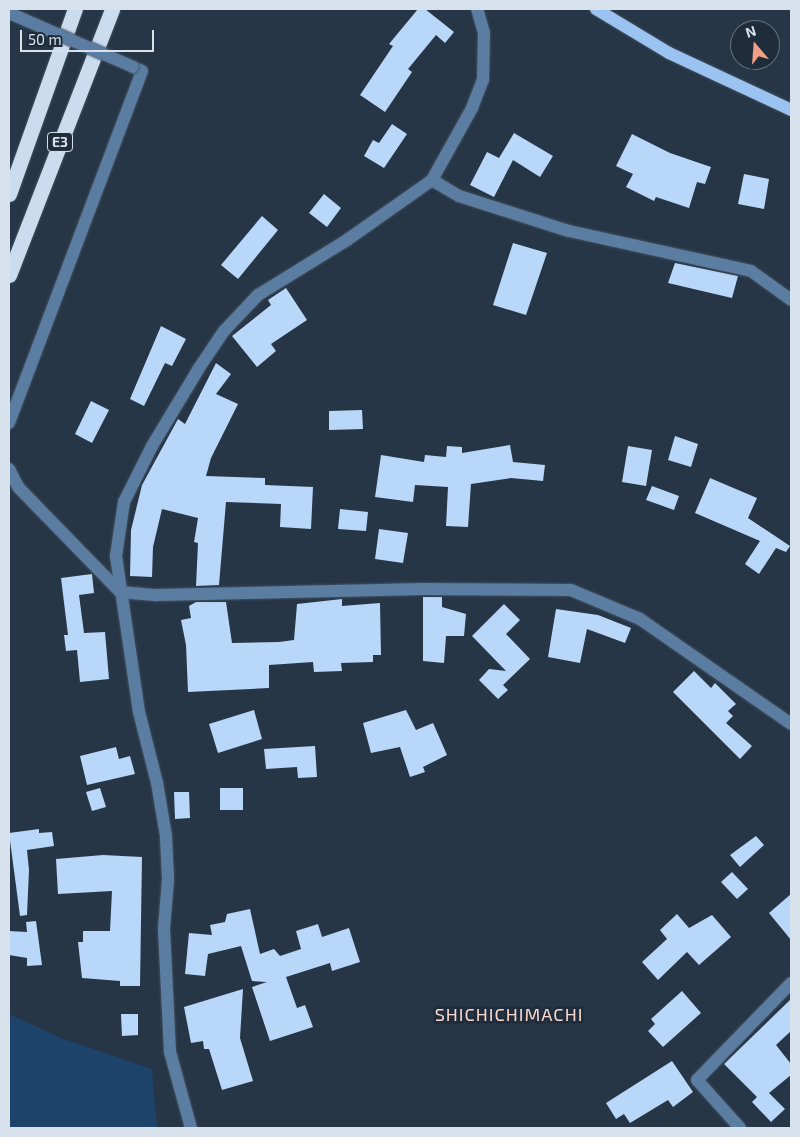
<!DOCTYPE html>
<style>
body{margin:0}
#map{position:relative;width:800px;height:1137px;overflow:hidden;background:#273646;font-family:"Exo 2",sans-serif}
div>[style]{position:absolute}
.green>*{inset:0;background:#1e436a}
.building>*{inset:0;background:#b9d7f9}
.roads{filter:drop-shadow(0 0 1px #435261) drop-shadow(0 0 1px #435261)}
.minor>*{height:12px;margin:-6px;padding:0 6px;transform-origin:6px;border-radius:6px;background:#5b7da2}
.major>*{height:12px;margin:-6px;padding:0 6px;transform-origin:6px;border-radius:6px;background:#9ac3f1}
.highway>*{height:15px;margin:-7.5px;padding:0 7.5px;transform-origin:7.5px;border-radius:7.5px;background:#ccdcef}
.bridges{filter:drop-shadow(0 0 1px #435261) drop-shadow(0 0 1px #435261)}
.minor-bridge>*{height:12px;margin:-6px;padding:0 6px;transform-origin:6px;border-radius:6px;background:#5b7da2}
span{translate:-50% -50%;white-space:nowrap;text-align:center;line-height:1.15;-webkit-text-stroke:5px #1e2c3b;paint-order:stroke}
.shield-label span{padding:1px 4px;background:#1e2c3b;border:1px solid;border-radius:4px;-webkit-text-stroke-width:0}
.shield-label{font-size:14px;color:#d8e2ec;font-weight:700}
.quarter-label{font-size:18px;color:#f9d8cc;letter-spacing:1px}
.frame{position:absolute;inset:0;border:10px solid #d8e2ec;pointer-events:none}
.north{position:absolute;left:730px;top:20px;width:50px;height:50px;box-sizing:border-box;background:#1e2c3b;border:1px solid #687582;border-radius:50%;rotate:342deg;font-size:14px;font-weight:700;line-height:20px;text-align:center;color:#d8e2ec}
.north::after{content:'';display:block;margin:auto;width:18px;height:22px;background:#f2a081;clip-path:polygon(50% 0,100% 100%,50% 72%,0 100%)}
.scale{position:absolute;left:20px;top:30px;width:134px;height:22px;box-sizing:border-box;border:2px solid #d8e2ec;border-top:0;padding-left:6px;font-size:15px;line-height:18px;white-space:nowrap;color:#d8e2ec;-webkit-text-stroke:4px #1e2c3b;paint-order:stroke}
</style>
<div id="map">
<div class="green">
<div style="clip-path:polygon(9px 1014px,61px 1038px,152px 1069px,157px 1128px,9px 1128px)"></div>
</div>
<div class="building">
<div style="clip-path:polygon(418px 9px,425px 9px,454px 32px,445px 43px,436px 35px,408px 69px,412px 72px,385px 112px,360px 95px,393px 46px,389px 44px)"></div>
<div style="clip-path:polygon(392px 124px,407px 134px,384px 168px,364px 156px,373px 140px,379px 143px)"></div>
<div style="clip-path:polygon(514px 133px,553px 156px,540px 177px,513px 160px,494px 197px,470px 185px,487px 152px,499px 158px)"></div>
<div style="clip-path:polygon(632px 134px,670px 153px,711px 167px,705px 184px,697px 182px,689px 208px,656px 197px,654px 201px,626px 187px,633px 174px,616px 166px)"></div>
<div style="clip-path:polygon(744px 174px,769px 179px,764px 209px,738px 204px)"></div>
<div style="clip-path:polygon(324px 194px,341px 208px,327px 227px,309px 213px)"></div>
<div style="clip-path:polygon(262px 216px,278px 230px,238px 279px,221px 265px)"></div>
<div style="clip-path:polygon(513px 243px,547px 253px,526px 315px,493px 305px)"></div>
<div style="clip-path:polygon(675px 263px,738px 276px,732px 298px,668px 283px)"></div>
<div style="clip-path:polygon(286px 288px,307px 320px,271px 344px,276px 351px,257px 367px,232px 336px,271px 305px,268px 300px)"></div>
<div style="clip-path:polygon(161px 326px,186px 339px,172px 366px,165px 363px,144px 406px,130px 399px)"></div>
<div style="clip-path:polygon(216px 363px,231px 374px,216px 394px,238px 404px,211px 458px,206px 476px,265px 478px,265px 485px,313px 487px,311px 529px,280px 527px,281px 504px,226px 502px,219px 585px,196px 586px,198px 543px,194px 542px,198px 518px,162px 509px,153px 547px,152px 577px,130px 576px,131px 530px,142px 485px,178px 419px,185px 424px)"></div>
<div style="clip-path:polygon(91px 401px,109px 410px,92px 443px,75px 434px)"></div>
<div style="clip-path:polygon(362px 410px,363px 429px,329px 430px,329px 411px)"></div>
<div style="clip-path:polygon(675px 436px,698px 444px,691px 467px,668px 460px)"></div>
<div style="clip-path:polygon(510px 445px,513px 462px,545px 465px,543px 481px,511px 478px,471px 484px,468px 527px,446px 526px,448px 487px,415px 485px,413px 502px,375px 497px,381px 455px,424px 462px,425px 455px,446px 457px,447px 446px,462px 447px,462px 453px)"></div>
<div style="clip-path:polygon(628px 446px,652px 450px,646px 486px,622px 482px)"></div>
<div style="clip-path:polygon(710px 478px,757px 498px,748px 518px,790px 546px,786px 552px,776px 548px,759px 574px,745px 564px,760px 541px,695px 513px)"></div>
<div style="clip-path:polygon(652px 486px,679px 496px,674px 510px,646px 500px)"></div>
<div style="clip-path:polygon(340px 509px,368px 512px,366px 531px,338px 529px)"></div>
<div style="clip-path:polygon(379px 529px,408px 533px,403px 563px,375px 559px)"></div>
<div style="clip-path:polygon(92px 574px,94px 593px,79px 595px,84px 633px,105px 632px,109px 679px,80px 682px,77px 650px,66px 651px,64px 635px,68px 635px,61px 578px)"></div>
<div style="clip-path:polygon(423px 597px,442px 597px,442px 607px,466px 614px,464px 636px,446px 636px,444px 663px,423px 661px)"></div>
<div style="clip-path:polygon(342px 599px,342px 606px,380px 603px,381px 655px,373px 655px,373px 662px,341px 663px,342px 671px,314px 672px,313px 662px,269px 665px,269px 688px,188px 692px,186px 645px,181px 620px,191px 618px,189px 606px,196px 602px,226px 602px,232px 643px,279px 642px,294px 640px,297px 604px)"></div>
<div style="clip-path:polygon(504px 604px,520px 620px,506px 634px,530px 659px,503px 685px,508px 690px,498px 699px,479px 680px,489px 669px,506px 671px,472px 636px)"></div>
<div style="clip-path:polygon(556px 609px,598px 615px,631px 628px,625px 643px,587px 629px,580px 663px,548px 657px)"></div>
<div style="clip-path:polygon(694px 671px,711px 688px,715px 683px,736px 704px,728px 711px,733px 716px,726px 723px,752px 746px,740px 759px,673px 692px)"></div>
<div style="clip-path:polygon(254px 710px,262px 739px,218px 753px,209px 724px)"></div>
<div style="clip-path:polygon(406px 710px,416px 730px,433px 723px,447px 755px,423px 767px,425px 772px,410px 777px,400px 747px,371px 753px,363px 723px)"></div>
<div style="clip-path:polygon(315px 746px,317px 777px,298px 778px,297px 767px,266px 769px,264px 749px)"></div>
<div style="clip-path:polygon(116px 747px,119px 759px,130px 756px,135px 774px,87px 785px,80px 756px)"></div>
<div style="clip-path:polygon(100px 788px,106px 807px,92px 811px,86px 792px)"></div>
<div style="clip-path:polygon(220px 788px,243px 788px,243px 810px,220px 810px)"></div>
<div style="clip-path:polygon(174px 792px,189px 792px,190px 818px,175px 819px)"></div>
<div style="clip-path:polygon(39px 829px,39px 833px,52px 832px,54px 846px,27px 850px,29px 870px,27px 915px,20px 916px,9px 833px)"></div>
<div style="clip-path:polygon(756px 836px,764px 845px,740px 867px,730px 855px)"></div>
<div style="clip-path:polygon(103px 855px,142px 857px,140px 986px,120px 986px,120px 981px,82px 978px,78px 942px,83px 942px,83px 931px,110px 931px,112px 891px,58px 894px,56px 859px)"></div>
<div style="clip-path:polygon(732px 872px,748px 889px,737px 899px,721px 882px)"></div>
<div style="clip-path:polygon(791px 894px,791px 940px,769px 913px)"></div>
<div style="clip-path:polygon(250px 909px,260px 954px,274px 949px,280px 956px,301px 949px,296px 931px,318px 924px,322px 937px,349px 928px,360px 962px,332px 971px,330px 963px,286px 977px,297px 1008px,305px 1005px,313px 1027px,270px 1041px,252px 987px,267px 982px,252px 981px,241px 946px,208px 954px,205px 976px,185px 974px,189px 933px,212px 935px,210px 925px,225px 922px,227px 914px)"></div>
<div style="clip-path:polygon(677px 914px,689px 928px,712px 915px,731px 937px,699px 965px,687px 952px,658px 980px,642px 962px,667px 939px,660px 930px)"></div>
<div style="clip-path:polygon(36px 921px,42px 965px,27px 966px,27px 958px,9px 955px,9px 931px,27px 932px,26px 922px)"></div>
<div style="clip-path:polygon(243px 989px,240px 1038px,253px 1081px,222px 1090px,209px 1049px,204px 1049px,203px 1041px,191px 1043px,184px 1007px)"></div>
<div style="clip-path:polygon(682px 991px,701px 1013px,663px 1047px,648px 1031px,655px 1024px,651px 1019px)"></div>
<div style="clip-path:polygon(791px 999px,791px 1031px,776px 1045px,791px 1064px,791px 1075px,769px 1093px,785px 1109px,771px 1122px,752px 1102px,757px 1097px,724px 1064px)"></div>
<div style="clip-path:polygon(121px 1014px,138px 1014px,138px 1035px,122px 1036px)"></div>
<div style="clip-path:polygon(672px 1061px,693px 1092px,673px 1107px,668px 1100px,630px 1123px,624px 1114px,616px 1119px,606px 1103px)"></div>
</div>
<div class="roads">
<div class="minor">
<div style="left:432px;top:180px;width:31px;rotate:31deg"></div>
<div style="left:459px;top:196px;width:115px;rotate:17.7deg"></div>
<div style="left:569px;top:231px;width:186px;rotate:12.4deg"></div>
<div style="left:751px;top:271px;width:49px;rotate:35.9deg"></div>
<div style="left:9px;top:423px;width:376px;rotate:-69.3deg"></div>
<div style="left:142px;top:71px;width:10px;rotate:-156deg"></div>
<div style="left:9px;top:469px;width:20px;rotate:63deg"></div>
<div style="left:18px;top:487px;width:146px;rotate:45.8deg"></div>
<div style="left:120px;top:592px;width:37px;rotate:5deg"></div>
<div style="left:157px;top:595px;width:266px;rotate:-1.3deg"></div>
<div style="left:423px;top:589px;width:148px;rotate:0.4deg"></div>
<div style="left:571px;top:590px;width:75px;rotate:22.8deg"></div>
<div style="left:640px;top:619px;width:184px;rotate:34.8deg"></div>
<div style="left:191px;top:1128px;width:79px;rotate:-105.4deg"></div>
<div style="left:170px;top:1052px;width:124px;rotate:-92.8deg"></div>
<div style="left:164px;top:928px;width:49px;rotate:-85.3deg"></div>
<div style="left:168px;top:879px;width:43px;rotate:-92.7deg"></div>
<div style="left:166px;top:836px;width:54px;rotate:-99.6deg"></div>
<div style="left:157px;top:783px;width:73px;rotate:-104.2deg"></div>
<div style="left:139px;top:712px;width:158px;rotate:-98.4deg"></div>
<div style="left:116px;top:556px;width:55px;rotate:-81.6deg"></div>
<div style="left:124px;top:502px;width:63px;rotate:-63.4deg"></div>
<div style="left:152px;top:446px;width:91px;rotate:-58.9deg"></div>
<div style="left:199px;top:368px;width:45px;rotate:-56deg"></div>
<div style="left:224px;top:331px;width:50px;rotate:-46.6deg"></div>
<div style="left:258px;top:295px;width:105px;rotate:-31.7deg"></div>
<div style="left:347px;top:240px;width:104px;rotate:-35.2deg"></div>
<div style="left:432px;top:180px;width:82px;rotate:-60.9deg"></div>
<div style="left:472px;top:108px;width:30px;rotate:-69deg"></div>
<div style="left:483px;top:80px;width:47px;rotate:-88.8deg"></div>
<div style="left:484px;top:33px;width:25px;rotate:-106deg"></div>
<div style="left:740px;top:1128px;width:64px;rotate:-131.9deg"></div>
<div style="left:697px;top:1080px;width:135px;rotate:-45.9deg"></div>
</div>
<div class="major">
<div style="left:596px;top:9px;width:85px;rotate:31.1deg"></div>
<div style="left:669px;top:53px;width:135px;rotate:25deg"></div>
</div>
<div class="highway">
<div style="left:9px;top:194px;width:196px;rotate:-70.4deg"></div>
<div style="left:9px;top:275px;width:285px;rotate:-68.8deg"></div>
</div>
</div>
<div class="bridges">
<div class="minor-bridge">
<div style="left:9px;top:13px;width:135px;rotate:23.5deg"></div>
</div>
</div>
<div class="shield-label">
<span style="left:60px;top:142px">E3</span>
</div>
<div class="quarter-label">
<span style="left:509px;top:1014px">SHICHICHIMACHI</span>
</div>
<div class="frame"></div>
<div class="north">N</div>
<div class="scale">50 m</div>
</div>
